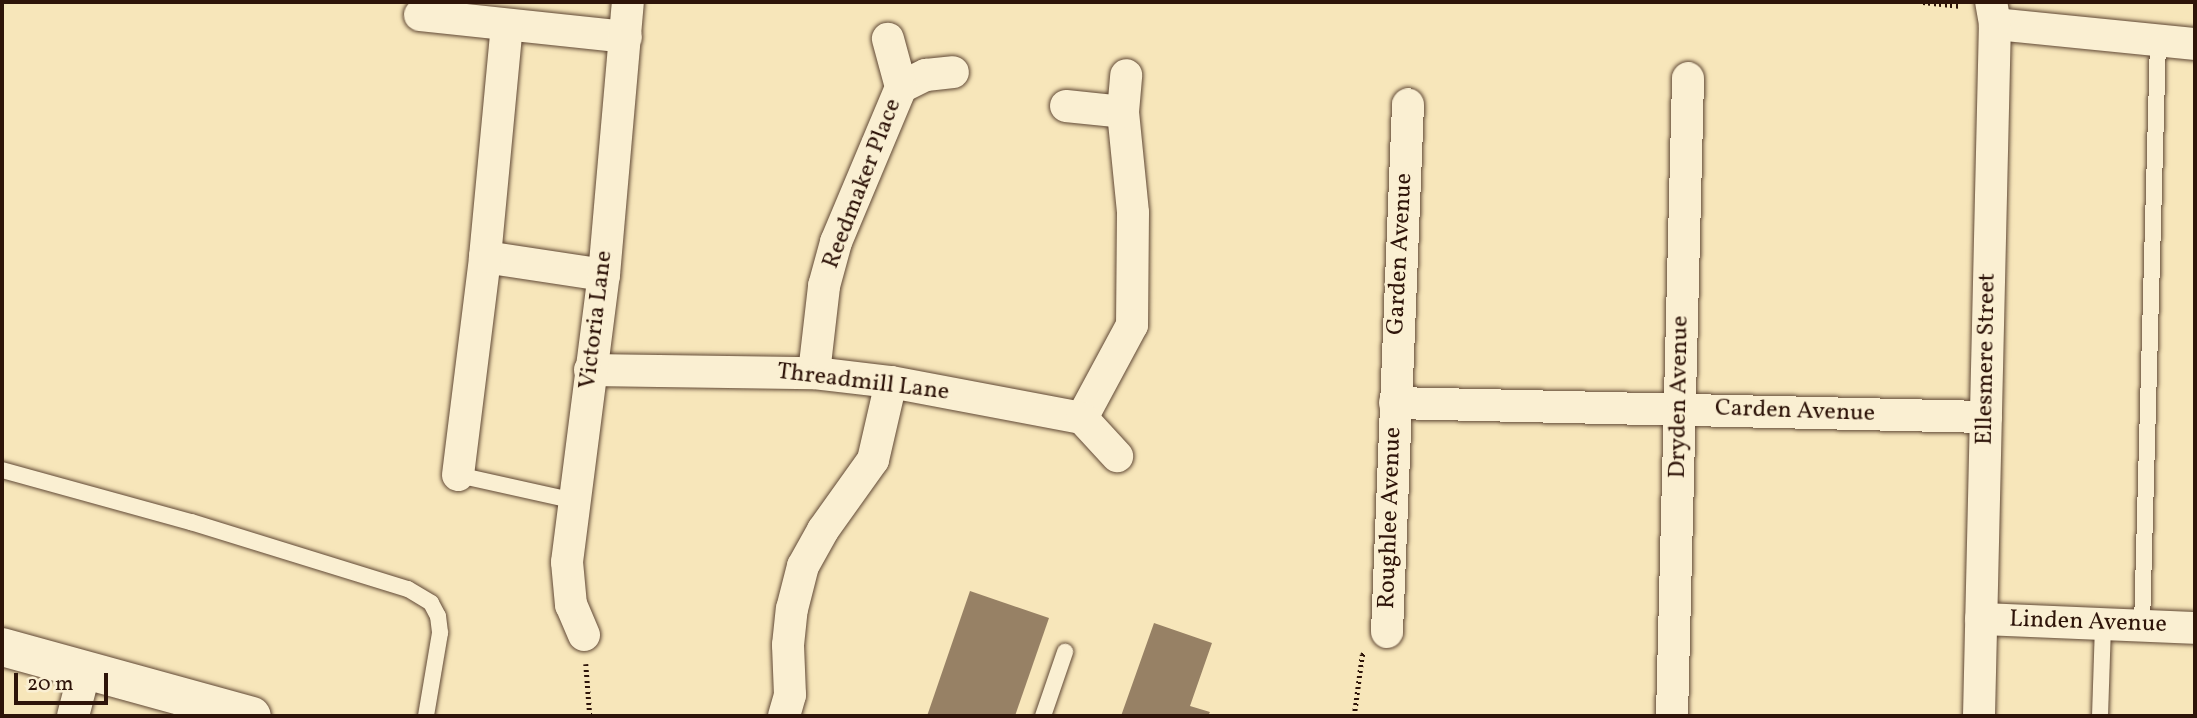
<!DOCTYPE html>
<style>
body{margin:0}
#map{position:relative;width:2197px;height:718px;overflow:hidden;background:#f7e6ba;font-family:Vollkorn,serif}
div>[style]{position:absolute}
.building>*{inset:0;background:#978165}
.path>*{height:4.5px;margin-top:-2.25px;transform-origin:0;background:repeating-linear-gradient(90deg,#2e1409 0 2px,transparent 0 5.5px)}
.roads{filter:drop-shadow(0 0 2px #604835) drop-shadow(0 0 2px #604835)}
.lane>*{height:16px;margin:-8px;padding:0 8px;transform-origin:8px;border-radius:8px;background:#faefd2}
.street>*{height:32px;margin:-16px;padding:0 16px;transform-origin:16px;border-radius:16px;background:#faefd2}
.secondary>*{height:38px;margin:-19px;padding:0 19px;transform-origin:19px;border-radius:19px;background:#faefd2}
span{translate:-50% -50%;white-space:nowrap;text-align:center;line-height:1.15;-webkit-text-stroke:6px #faefd2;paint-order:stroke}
.street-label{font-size:24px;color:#2e1409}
.frame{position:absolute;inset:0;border:4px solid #2e1409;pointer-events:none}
.scale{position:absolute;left:14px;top:673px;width:94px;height:32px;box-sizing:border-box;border:4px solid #2e1409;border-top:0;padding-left:9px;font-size:21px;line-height:24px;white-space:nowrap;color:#2e1409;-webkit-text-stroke:5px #faefd2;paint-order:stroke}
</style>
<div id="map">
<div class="building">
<div style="clip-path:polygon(970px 591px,1049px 618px,1015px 716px,927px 716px)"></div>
<div style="clip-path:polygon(1154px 623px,1212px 643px,1190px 706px,1210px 712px,1208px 716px,1121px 716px)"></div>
</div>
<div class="path">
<div style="left:1923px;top:2px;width:38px;rotate:6deg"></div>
<div style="left:586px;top:664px;width:52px;rotate:85.6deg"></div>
<div style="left:1354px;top:716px;width:62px;rotate:-82.5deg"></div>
<div style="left:1362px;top:655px;width:4px;rotate:-45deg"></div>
</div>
<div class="roads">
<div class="lane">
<div style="left:2px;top:470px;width:196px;rotate:15.4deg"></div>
<div style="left:191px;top:522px;width:227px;rotate:17.2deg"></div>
<div style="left:408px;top:589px;width:27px;rotate:31deg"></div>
<div style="left:431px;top:603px;width:15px;rotate:62deg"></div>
<div style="left:438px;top:616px;width:17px;rotate:83deg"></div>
<div style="left:440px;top:633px;width:84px;rotate:99.6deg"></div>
<div style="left:458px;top:475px;width:120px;rotate:12.5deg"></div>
<div style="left:2142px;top:625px;width:585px;rotate:-88.43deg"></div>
<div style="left:1043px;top:716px;width:68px;rotate:-71deg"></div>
<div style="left:2100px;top:716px;width:92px;rotate:-88.1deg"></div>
</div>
<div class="street">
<div style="left:420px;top:15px;width:207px;rotate:6.1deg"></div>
<div style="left:1995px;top:24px;width:201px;rotate:5.7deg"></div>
<div style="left:901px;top:87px;width:28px;rotate:-26deg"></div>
<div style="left:926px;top:75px;width:27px;rotate:-6deg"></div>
<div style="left:1066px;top:106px;width:57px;rotate:6deg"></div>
<div style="left:1123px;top:112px;width:101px;rotate:84.3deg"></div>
<div style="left:1133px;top:213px;width:112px;rotate:90.5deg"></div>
<div style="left:1132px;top:325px;width:106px;rotate:118.3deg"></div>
<div style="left:1123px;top:112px;width:37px;rotate:-85deg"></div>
<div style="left:485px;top:257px;width:120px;rotate:8.6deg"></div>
<div style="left:590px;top:370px;width:224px;rotate:0.8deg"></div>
<div style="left:814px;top:373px;width:78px;rotate:6.7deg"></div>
<div style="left:891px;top:382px;width:194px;rotate:10.7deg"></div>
<div style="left:1082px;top:418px;width:52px;rotate:47.4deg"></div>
<div style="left:814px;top:373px;width:88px;rotate:-83.4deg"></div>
<div style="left:824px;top:286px;width:46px;rotate:-74.7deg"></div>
<div style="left:836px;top:242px;width:168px;rotate:-67.2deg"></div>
<div style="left:901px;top:87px;width:50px;rotate:-105.2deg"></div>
<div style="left:1395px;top:403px;width:591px;rotate:1.36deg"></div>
<div style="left:458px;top:475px;width:220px;rotate:-82.9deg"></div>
<div style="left:485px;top:257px;width:232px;rotate:-84.6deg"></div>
<div style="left:1981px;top:619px;width:214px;rotate:2.4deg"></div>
<div style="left:1387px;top:632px;width:528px;rotate:-87.72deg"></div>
<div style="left:584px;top:635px;width:33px;rotate:-113deg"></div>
<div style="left:571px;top:605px;width:43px;rotate:-95.3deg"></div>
<div style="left:567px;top:562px;width:289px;rotate:-82.7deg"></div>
<div style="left:604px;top:275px;width:274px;rotate:-85deg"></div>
<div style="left:73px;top:716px;width:48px;rotate:-75.4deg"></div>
<div style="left:784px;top:716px;width:22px;rotate:-74deg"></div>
<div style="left:790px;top:695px;width:50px;rotate:-92.3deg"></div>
<div style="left:788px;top:645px;width:36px;rotate:-84deg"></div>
<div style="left:792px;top:609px;width:44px;rotate:-75.7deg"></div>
<div style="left:803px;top:566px;width:41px;rotate:-60.9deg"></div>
<div style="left:823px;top:530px;width:86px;rotate:-54.5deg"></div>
<div style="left:873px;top:460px;width:80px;rotate:-77deg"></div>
<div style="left:1672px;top:716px;width:638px;rotate:-88.56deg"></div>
<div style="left:1979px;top:716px;width:692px;rotate:-88.68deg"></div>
<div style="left:1995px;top:24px;width:22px;rotate:-100deg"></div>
</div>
<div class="secondary">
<div style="left:2px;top:647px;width:259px;rotate:15.4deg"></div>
</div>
</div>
<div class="street-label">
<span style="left:863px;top:184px;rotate:-69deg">Reedmaker Place</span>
<span style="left:1401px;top:254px;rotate:-87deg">Garden Avenue</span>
<span style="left:597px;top:320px;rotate:-83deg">Victoria Lane</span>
<span style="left:1987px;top:359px;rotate:-89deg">Ellesmere Street</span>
<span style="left:863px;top:383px;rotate:7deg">Threadmill Lane</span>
<span style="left:1680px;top:397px;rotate:-89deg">Dryden Avenue</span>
<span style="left:1795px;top:412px;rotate:2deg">Carden Avenue</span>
<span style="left:1391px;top:518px;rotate:-88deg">Roughlee Avenue</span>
<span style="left:2088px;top:623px;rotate:2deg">Linden Avenue</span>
</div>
<div class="frame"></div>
<div class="scale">20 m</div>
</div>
